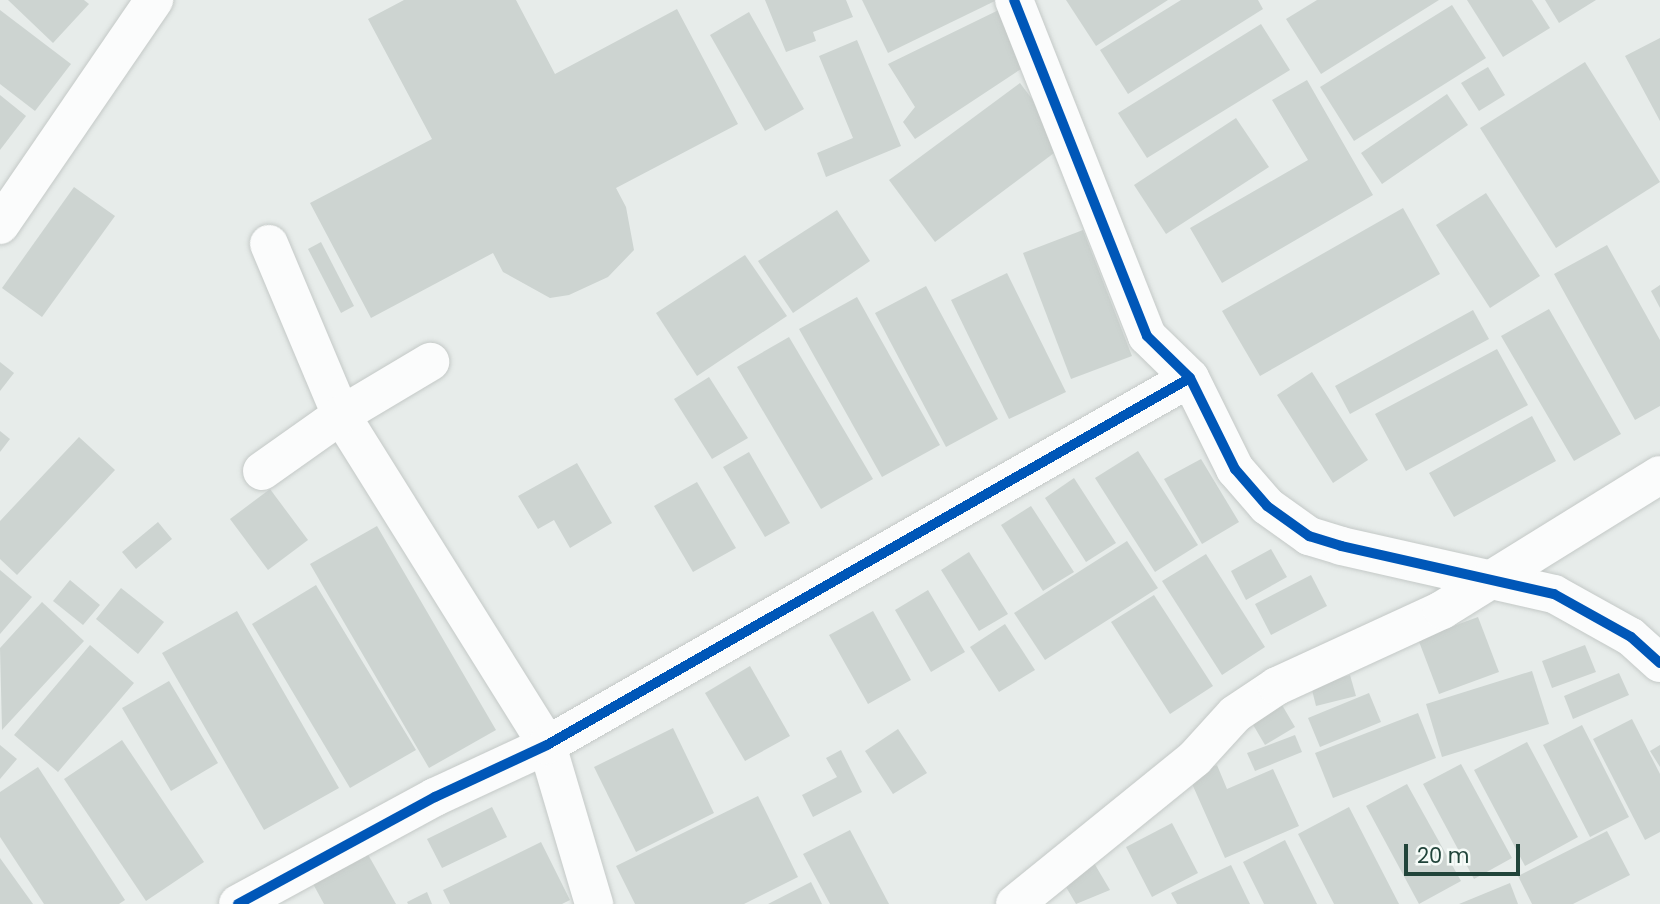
<!DOCTYPE html>
<style>
body{margin:0}
#map{position:relative;width:1660px;height:904px;overflow:hidden;background:#e7ecea;font-family:Poppins,sans-serif}
div>[style]{position:absolute}
.building>*{inset:0;background:#cdd4d1}
.roads{filter:drop-shadow(0 0 2px #c4c9c7) drop-shadow(0 0 2px #c4c9c7)}
.minor>*{height:38px;margin:-19px;padding:0 19px;transform-origin:19px;border-radius:19px;background:#fbfcfc}
.cycleway>*{height:10px;margin:-5px;padding:0 5px;transform-origin:5px;border-radius:5px;background:#0057b8}
span{translate:-50% -50%;white-space:nowrap;text-align:center;line-height:1.15;-webkit-text-stroke:6px #f6fbf8;paint-order:stroke}
.scale{position:absolute;left:1404px;top:844px;width:116px;height:32px;box-sizing:border-box;border:4px solid #21443a;border-top:0;padding-left:9px;font-size:21px;line-height:24px;white-space:nowrap;color:#21443a;-webkit-text-stroke:5px #f6fbf8;paint-order:stroke}
</style>
<div id="map">
<div class="building">
<div style="clip-path:polygon(8px 0,84px 0,89px 4px,53px 43px)"></div>
<div style="clip-path:polygon(404px 0,516px 0,555px 74px,677px 9px,738px 124px,616px 188px,626px 207px,634px 250px,608px 277px,569px 295px,550px 298px,503px 272px,493px 253px,371px 318px,310px 203px,432px 139px,368px 19px)"></div>
<div style="clip-path:polygon(765px 0,846px 0,853px 17px,813px 32px,816px 41px,786px 52px)"></div>
<div style="clip-path:polygon(862px 0,997px 0,888px 53px)"></div>
<div style="clip-path:polygon(1066px 0,1168px 0,1096px 46px)"></div>
<div style="clip-path:polygon(1181px 0,1258px 0,1263px 9px,1128px 94px,1100px 50px)"></div>
<div style="clip-path:polygon(1317px 0,1439px 0,1321px 74px,1286px 19px)"></div>
<div style="clip-path:polygon(1467px 0,1532px 0,1550px 28px,1503px 57px)"></div>
<div style="clip-path:polygon(1545px 0,1596px 0,1559px 23px)"></div>
<div style="clip-path:polygon(1013px 3px,1036px 59px,915px 139px,903px 122px,915px 107px,888px 64px)"></div>
<div style="clip-path:polygon(1452px 5px,1486px 58px,1354px 141px,1320px 87px)"></div>
<div style="clip-path:polygon(0 10px,71px 64px,35px 111px,0 84px)"></div>
<div style="clip-path:polygon(749px 12px,804px 109px,765px 131px,710px 35px)"></div>
<div style="clip-path:polygon(1261px 24px,1290px 70px,1147px 158px,1118px 113px)"></div>
<div style="clip-path:polygon(1660px 38px,1660px 121px,1625px 56px)"></div>
<div style="clip-path:polygon(857px 40px,901px 146px,826px 177px,817px 153px,853px 138px,819px 56px)"></div>
<div style="clip-path:polygon(1585px 62px,1660px 182px,1556px 248px,1480px 128px)"></div>
<div style="clip-path:polygon(1488px 67px,1505px 95px,1479px 111px,1461px 83px)"></div>
<div style="clip-path:polygon(1307px 80px,1373px 195px,1222px 283px,1190px 228px,1308px 160px,1272px 100px)"></div>
<div style="clip-path:polygon(1020px 83px,1066px 144px,935px 242px,889px 180px)"></div>
<div style="clip-path:polygon(1447px 94px,1468px 125px,1382px 184px,1361px 153px)"></div>
<div style="clip-path:polygon(0 95px,26px 116px,0 150px)"></div>
<div style="clip-path:polygon(1236px 118px,1269px 167px,1166px 234px,1134px 185px)"></div>
<div style="clip-path:polygon(74px 187px,115px 216px,42px 317px,2px 288px)"></div>
<div style="clip-path:polygon(1486px 193px,1540px 276px,1490px 308px,1436px 225px)"></div>
<div style="clip-path:polygon(1403px 208px,1440px 274px,1260px 376px,1222px 311px)"></div>
<div style="clip-path:polygon(837px 210px,870px 261px,793px 313px,758px 261px)"></div>
<div style="clip-path:polygon(1083px 230px,1132px 356px,1071px 379px,1023px 253px)"></div>
<div style="clip-path:polygon(321px 242px,354px 306px,341px 313px,308px 249px)"></div>
<div style="clip-path:polygon(1607px 245px,1660px 340px,1660px 406px,1635px 420px,1554px 274px)"></div>
<div style="clip-path:polygon(745px 255px,787px 316px,697px 376px,656px 313px)"></div>
<div style="clip-path:polygon(1007px 273px,1066px 392px,1009px 419px,951px 300px)"></div>
<div style="clip-path:polygon(1660px 285px,1660px 308px,1651px 291px)"></div>
<div style="clip-path:polygon(926px 286px,998px 419px,946px 447px,875px 313px)"></div>
<div style="clip-path:polygon(857px 297px,940px 445px,882px 477px,799px 329px)"></div>
<div style="clip-path:polygon(1549px 309px,1621px 434px,1574px 461px,1501px 336px)"></div>
<div style="clip-path:polygon(1473px 310px,1489px 339px,1350px 414px,1335px 386px)"></div>
<div style="clip-path:polygon(789px 337px,873px 479px,821px 509px,737px 367px)"></div>
<div style="clip-path:polygon(1497px 349px,1528px 405px,1406px 471px,1375px 414px)"></div>
<div style="clip-path:polygon(0 362px,14px 373px,0 391px)"></div>
<div style="clip-path:polygon(1312px 372px,1368px 460px,1333px 483px,1277px 395px)"></div>
<div style="clip-path:polygon(709px 377px,748px 438px,712px 459px,674px 399px)"></div>
<div style="clip-path:polygon(1532px 416px,1556px 461px,1454px 517px,1429px 473px)"></div>
<div style="clip-path:polygon(0 431px,10px 439px,0 452px)"></div>
<div style="clip-path:polygon(79px 437px,115px 470px,17px 575px,0 559px,0 521px)"></div>
<div style="clip-path:polygon(1138px 451px,1198px 545px,1155px 572px,1095px 478px)"></div>
<div style="clip-path:polygon(749px 452px,790px 523px,765px 537px,723px 467px)"></div>
<div style="clip-path:polygon(1201px 459px,1239px 522px,1202px 544px,1164px 479px)"></div>
<div style="clip-path:polygon(577px 463px,612px 523px,570px 548px,554px 520px,538px 529px,518px 496px)"></div>
<div style="clip-path:polygon(1074px 478px,1116px 543px,1086px 562px,1045px 498px)"></div>
<div style="clip-path:polygon(697px 482px,736px 548px,693px 572px,654px 506px)"></div>
<div style="clip-path:polygon(270px 489px,308px 540px,268px 570px,230px 519px)"></div>
<div style="clip-path:polygon(1031px 506px,1074px 572px,1043px 591px,1001px 525px)"></div>
<div style="clip-path:polygon(158px 522px,172px 539px,136px 569px,122px 552px)"></div>
<div style="clip-path:polygon(377px 526px,496px 730px,429px 768px,310px 564px)"></div>
<div style="clip-path:polygon(1127px 541px,1158px 588px,1045px 660px,1014px 613px)"></div>
<div style="clip-path:polygon(1271px 549px,1287px 577px,1246px 600px,1231px 571px)"></div>
<div style="clip-path:polygon(969px 552px,1008px 614px,979px 631px,941px 570px)"></div>
<div style="clip-path:polygon(1206px 554px,1265px 647px,1222px 675px,1162px 581px)"></div>
<div style="clip-path:polygon(0 570px,32px 597px,0 634px)"></div>
<div style="clip-path:polygon(1311px 575px,1327px 606px,1271px 635px,1255px 604px)"></div>
<div style="clip-path:polygon(70px 580px,100px 605px,83px 625px,53px 601px)"></div>
<div style="clip-path:polygon(316px 585px,416px 750px,350px 788px,252px 624px)"></div>
<div style="clip-path:polygon(121px 588px,164px 622px,138px 654px,96px 619px)"></div>
<div style="clip-path:polygon(928px 590px,965px 652px,931px 672px,895px 610px)"></div>
<div style="clip-path:polygon(1154px 595px,1213px 686px,1170px 714px,1111px 622px)"></div>
<div style="clip-path:polygon(42px 602px,84px 641px,2px 730px,0 648px)"></div>
<div style="clip-path:polygon(237px 611px,339px 788px,264px 830px,162px 653px)"></div>
<div style="clip-path:polygon(873px 611px,911px 680px,868px 704px,829px 635px)"></div>
<div style="clip-path:polygon(1478px 617px,1499px 672px,1439px 694px,1418px 639px)"></div>
<div style="clip-path:polygon(1005px 624px,1035px 670px,999px 692px,970px 647px)"></div>
<div style="clip-path:polygon(90px 645px,134px 683px,58px 772px,14px 735px)"></div>
<div style="clip-path:polygon(1585px 645px,1596px 672px,1552px 688px,1542px 661px)"></div>
<div style="clip-path:polygon(750px 666px,790px 736px,745px 761px,705px 693px)"></div>
<div style="clip-path:polygon(1532px 671px,1549px 724px,1442px 757px,1426px 704px)"></div>
<div style="clip-path:polygon(1619px 673px,1629px 695px,1573px 719px,1564px 696px)"></div>
<div style="clip-path:polygon(1350px 675px,1356px 696px,1316px 706px,1311px 686px)"></div>
<div style="clip-path:polygon(169px 681px,218px 763px,171px 791px,122px 708px)"></div>
<div style="clip-path:polygon(1369px 693px,1381px 722px,1320px 747px,1308px 718px)"></div>
<div style="clip-path:polygon(1282px 705px,1295px 727px,1265px 745px,1252px 723px)"></div>
<div style="clip-path:polygon(1418px 713px,1436px 758px,1333px 798px,1315px 753px)"></div>
<div style="clip-path:polygon(1632px 719px,1660px 774px,1660px 832px,1645px 840px,1593px 739px)"></div>
<div style="clip-path:polygon(1582px 725px,1629px 817px,1590px 837px,1543px 745px)"></div>
<div style="clip-path:polygon(673px 728px,714px 813px,636px 852px,594px 767px)"></div>
<div style="clip-path:polygon(898px 729px,927px 773px,893px 794px,865px 751px)"></div>
<div style="clip-path:polygon(1295px 735px,1302px 752px,1255px 771px,1247px 753px)"></div>
<div style="clip-path:polygon(122px 740px,204px 862px,146px 901px,64px 779px)"></div>
<div style="clip-path:polygon(1527px 742px,1578px 837px,1525px 866px,1474px 770px)"></div>
<div style="clip-path:polygon(0 745px,17px 759px,0 779px)"></div>
<div style="clip-path:polygon(1660px 745px,1660px 767px,1650px 751px)"></div>
<div style="clip-path:polygon(841px 750px,862px 792px,813px 817px,802px 795px,837px 777px,826px 758px)"></div>
<div style="clip-path:polygon(1461px 764px,1512px 858px,1474px 879px,1423px 784px)"></div>
<div style="clip-path:polygon(1217px 765px,1227px 789px,1273px 769px,1299px 826px,1225px 858px,1189px 777px)"></div>
<div style="clip-path:polygon(38px 767px,125px 900px,119px 904px,44px 904px,0 837px,0 792px)"></div>
<div style="clip-path:polygon(1407px 784px,1461px 881px,1419px 904px,1366px 806px)"></div>
<div style="clip-path:polygon(758px 796px,798px 877px,744px 904px,635px 904px,616px 866px)"></div>
<div style="clip-path:polygon(492px 807px,507px 837px,442px 868px,427px 839px)"></div>
<div style="clip-path:polygon(1349px 807px,1399px 904px,1334px 904px,1298px 834px)"></div>
<div style="clip-path:polygon(1172px 823px,1198px 873px,1152px 897px,1126px 847px)"></div>
<div style="clip-path:polygon(850px 830px,889px 904px,830px 904px,803px 854px)"></div>
<div style="clip-path:polygon(1607px 831px,1630px 875px,1573px 904px,1532px 904px,1518px 876px)"></div>
<div style="clip-path:polygon(1285px 840px,1317px 904px,1264px 904px,1243px 862px)"></div>
<div style="clip-path:polygon(541px 842px,570px 900px,562px 904px,450px 904px,443px 890px)"></div>
<div style="clip-path:polygon(366px 851px,396px 904px,324px 904px,312px 882px)"></div>
<div style="clip-path:polygon(0 858px,33px 904px,0 904px)"></div>
<div style="clip-path:polygon(1091px 858px,1110px 890px,1076px 904px,1059px 875px)"></div>
<div style="clip-path:polygon(1231px 865px,1250px 904px,1177px 904px,1171px 893px)"></div>
<div style="clip-path:polygon(811px 882px,822px 904px,768px 904px)"></div>
<div style="clip-path:polygon(1510px 883px,1518px 904px,1459px 904px)"></div>
<div style="clip-path:polygon(427px 892px,432px 904px,408px 904px,407px 902px)"></div>
</div>
<div class="roads">
<div class="minor">
<div style="left:1014px;top:0;width:361px;rotate:68.4deg"></div>
<div style="left:1147px;top:336px;width:60px;rotate:44.3deg"></div>
<div style="left:1190px;top:378px;width:102px;rotate:63.7deg"></div>
<div style="left:1235px;top:469px;width:49px;rotate:49.1deg"></div>
<div style="left:1267px;top:506px;width:52px;rotate:35.5deg"></div>
<div style="left:1309px;top:536px;width:34px;rotate:17deg"></div>
<div style="left:1341px;top:546px;width:218px;rotate:12.7deg"></div>
<div style="left:1554px;top:594px;width:88px;rotate:29.2deg"></div>
<div style="left:1631px;top:637px;width:39px;rotate:42deg"></div>
<div style="left:0;top:225px;width:273px;rotate:-55.6deg"></div>
<div style="left:269px;top:244px;width:186px;rotate:67.2deg"></div>
<div style="left:341px;top:415px;width:389px;rotate:58deg"></div>
<div style="left:547px;top:745px;width:166px;rotate:73.5deg"></div>
<div style="left:262px;top:471px;width:97px;rotate:-35.3deg"></div>
<div style="left:341px;top:415px;width:104px;rotate:-30.8deg"></div>
<div style="left:238px;top:904px;width:224px;rotate:-28.5deg"></div>
<div style="left:435px;top:797px;width:123px;rotate:-24.9deg"></div>
<div style="left:547px;top:745px;width:740px;rotate:-29.72deg"></div>
<div style="left:1015px;top:904px;width:232px;rotate:-39deg"></div>
<div style="left:1195px;top:758px;width:59px;rotate:-47.7deg"></div>
<div style="left:1235px;top:714px;width:50px;rotate:-33.7deg"></div>
<div style="left:1277px;top:686px;width:182px;rotate:-24.7deg"></div>
<div style="left:1442px;top:610px;width:256px;rotate:-31.8deg"></div>
</div>
</div>
<div class="cycleway">
<div style="left:1014px;top:0;width:361px;rotate:68.4deg"></div>
<div style="left:1147px;top:336px;width:60px;rotate:44.3deg"></div>
<div style="left:1190px;top:378px;width:102px;rotate:63.7deg"></div>
<div style="left:1235px;top:469px;width:49px;rotate:49.1deg"></div>
<div style="left:1267px;top:506px;width:52px;rotate:35.5deg"></div>
<div style="left:1309px;top:536px;width:34px;rotate:17deg"></div>
<div style="left:1341px;top:546px;width:218px;rotate:12.7deg"></div>
<div style="left:1554px;top:594px;width:88px;rotate:29.2deg"></div>
<div style="left:1631px;top:637px;width:39px;rotate:42deg"></div>
<div style="left:238px;top:904px;width:224px;rotate:-28.5deg"></div>
<div style="left:435px;top:797px;width:123px;rotate:-24.9deg"></div>
<div style="left:547px;top:745px;width:740px;rotate:-29.72deg"></div>
</div>
<div class="scale">20 m</div>
</div>
